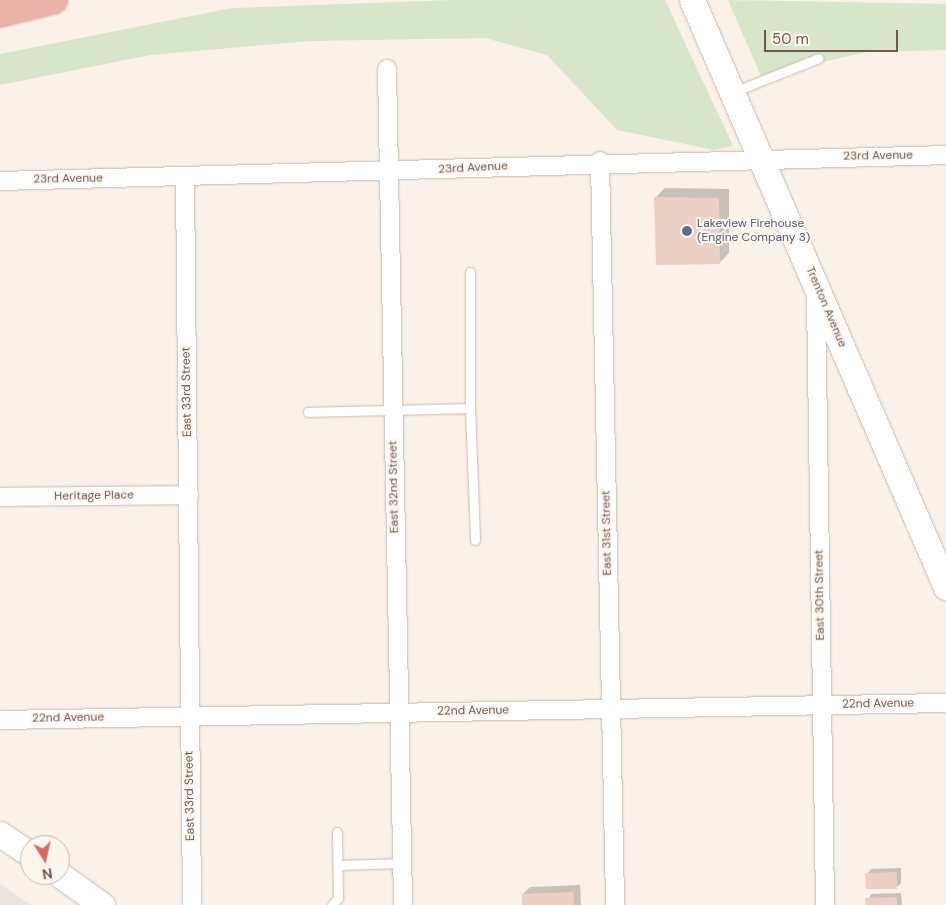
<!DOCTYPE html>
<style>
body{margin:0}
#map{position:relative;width:946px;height:905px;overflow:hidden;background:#faf1e8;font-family:"DM Sans",sans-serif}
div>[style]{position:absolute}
.industrial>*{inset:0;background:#ebe5e1}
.green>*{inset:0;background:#d7e6c8}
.shadow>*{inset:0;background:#0003}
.building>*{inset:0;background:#ecd0c3}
.roads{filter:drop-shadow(0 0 1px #cbb9af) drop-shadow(0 0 1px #cbb9af)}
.lane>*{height:9px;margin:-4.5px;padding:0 4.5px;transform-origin:4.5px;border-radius:4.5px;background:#fff}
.street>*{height:18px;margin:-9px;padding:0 9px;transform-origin:9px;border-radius:9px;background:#fff}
.secondary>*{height:25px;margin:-12.5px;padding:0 12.5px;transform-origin:12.5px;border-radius:12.5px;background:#fff}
.highway>*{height:28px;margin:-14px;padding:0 14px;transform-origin:14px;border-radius:14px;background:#edb2a7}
.dots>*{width:14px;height:14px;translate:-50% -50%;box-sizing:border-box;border:2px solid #fdf6ee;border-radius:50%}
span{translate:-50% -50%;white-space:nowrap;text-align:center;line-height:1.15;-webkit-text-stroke:4px #fdf6ee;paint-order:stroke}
.street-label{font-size:12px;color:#71584f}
.service-label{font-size:12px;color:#4e5e75}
.left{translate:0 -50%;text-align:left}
.north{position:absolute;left:20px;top:835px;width:50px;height:50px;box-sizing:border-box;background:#fdf6ee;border:1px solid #c5b7ae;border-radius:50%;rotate:170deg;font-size:14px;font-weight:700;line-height:20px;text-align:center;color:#71584f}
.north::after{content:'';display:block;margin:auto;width:18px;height:22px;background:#d56c5c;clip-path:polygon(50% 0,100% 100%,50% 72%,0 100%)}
.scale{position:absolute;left:764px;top:30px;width:134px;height:22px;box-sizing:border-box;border:2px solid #71584f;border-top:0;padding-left:6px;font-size:15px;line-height:18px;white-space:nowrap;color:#71584f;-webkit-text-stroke:4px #fdf6ee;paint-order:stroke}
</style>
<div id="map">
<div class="industrial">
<div style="clip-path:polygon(0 884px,31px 905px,0 905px)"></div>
</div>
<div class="green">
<div style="clip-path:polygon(453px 0,665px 0,733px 146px,714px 150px,617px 130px,547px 55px,485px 38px,310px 41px,150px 55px,0 85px,0 54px,232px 8px)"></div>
<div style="clip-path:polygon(728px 0,946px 4px,946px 50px,867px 52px,761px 76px)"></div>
</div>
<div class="shadow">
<div style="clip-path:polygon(665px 188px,729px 189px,729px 253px,719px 263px,655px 198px)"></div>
<div style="clip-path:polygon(901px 868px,901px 883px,897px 887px,867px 874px,871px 869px)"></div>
<div style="clip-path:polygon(580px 885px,581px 905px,524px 905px,523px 894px,530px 887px)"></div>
<div style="clip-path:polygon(901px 893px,902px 905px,867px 905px,871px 894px)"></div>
</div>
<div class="building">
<div style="clip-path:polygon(654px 197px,719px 198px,720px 264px,656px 265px)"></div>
<div style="clip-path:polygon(897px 872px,897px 889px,866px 889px,865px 873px)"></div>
<div style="clip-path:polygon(573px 892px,574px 905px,522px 905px,522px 894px)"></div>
<div style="clip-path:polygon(897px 897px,897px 905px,866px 905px,865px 898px)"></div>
</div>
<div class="roads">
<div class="lane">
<div style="left:733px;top:92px;width:92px;rotate:-21.6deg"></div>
<div style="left:470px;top:408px;width:136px;rotate:-90deg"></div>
<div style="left:308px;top:412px;width:162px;rotate:-1.4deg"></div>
<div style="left:470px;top:408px;width:132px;rotate:87.8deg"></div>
<div style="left:339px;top:865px;width:63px;rotate:-1.8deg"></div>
<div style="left:332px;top:905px;width:9px;rotate:-49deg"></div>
<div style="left:338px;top:898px;width:66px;rotate:-90.9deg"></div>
</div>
<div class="street">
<div style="left:387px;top:69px;width:836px;rotate:88.9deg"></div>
<div style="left:600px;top:161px;width:744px;rotate:88.84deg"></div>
<div style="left:185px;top:177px;width:728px;rotate:89.45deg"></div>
<div style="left:0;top:181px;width:946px;rotate:-1.57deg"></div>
<div style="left:816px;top:296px;width:609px;rotate:89.15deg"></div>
<div style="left:0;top:497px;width:189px;rotate:-0.6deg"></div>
<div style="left:0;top:720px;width:946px;rotate:-1.03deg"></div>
</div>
<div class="secondary">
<div style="left:692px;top:0;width:640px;rotate:66.6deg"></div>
<div style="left:0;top:834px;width:36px;rotate:34deg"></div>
<div style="left:60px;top:875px;width:52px;rotate:35.5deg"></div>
</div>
<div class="highway">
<div style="left:0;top:13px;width:55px;rotate:-13.8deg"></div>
</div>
</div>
<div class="dots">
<div style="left:687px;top:231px;background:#5c6f8a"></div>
</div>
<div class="street-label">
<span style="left:878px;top:156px;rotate:-1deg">23rd Avenue</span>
<span style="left:473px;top:168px;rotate:-3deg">23rd Avenue</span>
<span style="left:68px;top:179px;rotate:-1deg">23rd Avenue</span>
<span style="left:826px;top:307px;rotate:67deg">Trenton Avenue</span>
<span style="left:187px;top:392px;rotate:-91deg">East 33rd Street</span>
<span style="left:394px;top:487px;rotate:-91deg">East 32nd Street</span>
<span style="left:94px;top:496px;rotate:-1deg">Heritage Place</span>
<span style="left:607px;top:533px;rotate:-91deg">East 31st Street</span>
<span style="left:820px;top:595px;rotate:-91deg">East 30th Street</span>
<span style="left:878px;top:704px;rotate:-1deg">22nd Avenue</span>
<span style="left:473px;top:711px;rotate:-1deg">22nd Avenue</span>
<span style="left:68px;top:718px;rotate:-1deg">22nd Avenue</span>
<span style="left:190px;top:796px;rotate:-91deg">East 33rd Street</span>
</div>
<div class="service-label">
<span class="left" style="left:697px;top:231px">Lakeview Firehouse<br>(Engine Company 3)</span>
</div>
<div class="north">N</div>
<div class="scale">50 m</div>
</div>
